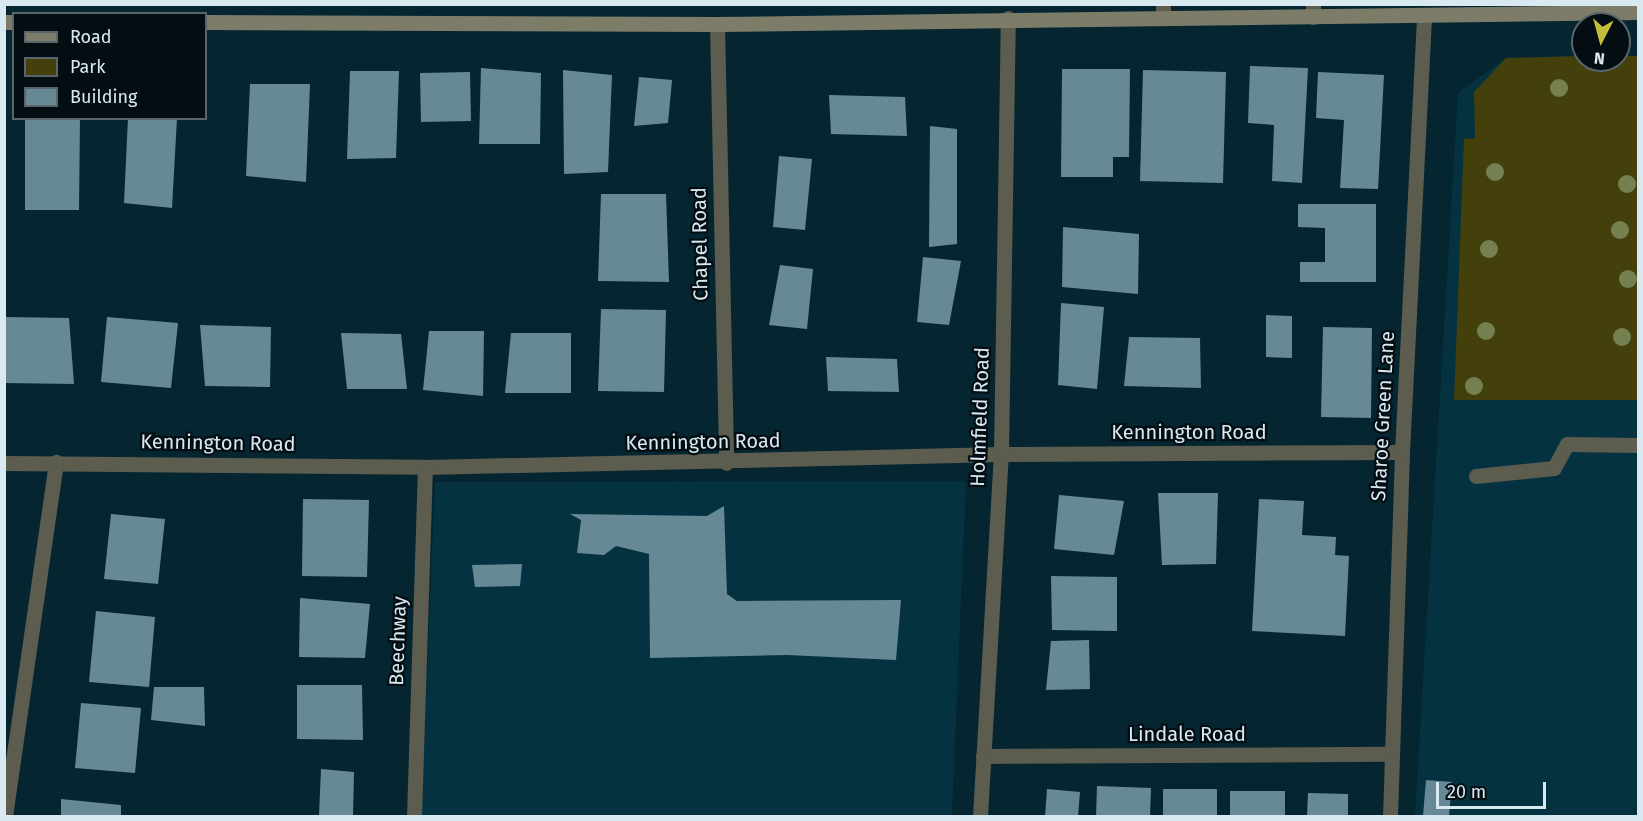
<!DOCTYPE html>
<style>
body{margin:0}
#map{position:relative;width:1643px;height:821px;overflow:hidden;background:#052631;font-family:"Fira Sans",sans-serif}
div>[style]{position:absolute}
.built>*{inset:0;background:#053240}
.green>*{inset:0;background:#44400c}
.building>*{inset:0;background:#678996}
.service>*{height:15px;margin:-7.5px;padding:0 7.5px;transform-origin:7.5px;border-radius:7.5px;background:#5c5c4f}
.minor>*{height:15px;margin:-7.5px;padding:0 7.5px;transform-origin:7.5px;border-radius:7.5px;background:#5c5c4f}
.tertiary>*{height:15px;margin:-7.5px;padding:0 7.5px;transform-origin:7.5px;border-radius:7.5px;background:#5c5c4f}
.secondary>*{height:15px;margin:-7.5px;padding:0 7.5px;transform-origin:7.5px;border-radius:7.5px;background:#7d7c69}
.trees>*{width:18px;height:18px;margin:-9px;border-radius:50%;background:#758051}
span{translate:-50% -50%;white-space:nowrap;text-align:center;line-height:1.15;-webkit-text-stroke:4.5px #030d12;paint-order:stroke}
.street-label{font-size:20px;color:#d8e9f1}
.frame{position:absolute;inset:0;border:6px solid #d8e9f1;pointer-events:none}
.legend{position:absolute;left:12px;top:12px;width:195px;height:108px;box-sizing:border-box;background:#030d12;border:2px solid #58656b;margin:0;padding:8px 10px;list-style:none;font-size:18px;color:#d8e9f1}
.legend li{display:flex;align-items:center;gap:12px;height:30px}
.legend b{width:30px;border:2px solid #58656b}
.north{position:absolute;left:1571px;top:12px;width:60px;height:60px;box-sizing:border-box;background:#030d12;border:2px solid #58656b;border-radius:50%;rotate:186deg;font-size:16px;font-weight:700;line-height:24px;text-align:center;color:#d8e9f1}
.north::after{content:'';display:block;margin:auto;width:21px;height:27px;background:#c6bc3c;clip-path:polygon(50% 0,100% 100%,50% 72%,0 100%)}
.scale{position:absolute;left:1436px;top:782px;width:110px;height:27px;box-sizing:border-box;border:3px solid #d8e9f1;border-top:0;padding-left:8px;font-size:18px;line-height:21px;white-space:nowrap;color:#d8e9f1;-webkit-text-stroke:4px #030d12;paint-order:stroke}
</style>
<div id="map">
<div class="built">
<div style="clip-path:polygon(1583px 56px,1583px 60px,1619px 60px,1619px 56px,1638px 56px,1638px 816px,1415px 816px,1458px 93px,1506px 58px)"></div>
<div style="clip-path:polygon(966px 481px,952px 816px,421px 816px,435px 482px)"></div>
</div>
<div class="green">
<div style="clip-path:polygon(1583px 56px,1583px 60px,1619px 60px,1619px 56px,1638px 56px,1638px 400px,1454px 400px,1464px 139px,1475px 138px,1474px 92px,1506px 58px)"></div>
</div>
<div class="building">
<div style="clip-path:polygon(1250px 66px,1308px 68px,1302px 183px,1272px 181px,1274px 125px,1248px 123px)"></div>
<div style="clip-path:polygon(481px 68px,541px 73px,540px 144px,479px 144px)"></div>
<div style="clip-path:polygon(1062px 69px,1130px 69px,1129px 157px,1113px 157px,1113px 177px,1061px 177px)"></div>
<div style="clip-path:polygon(563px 70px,612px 75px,608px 172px,564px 174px)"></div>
<div style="clip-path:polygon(1143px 70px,1226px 72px,1223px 183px,1140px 181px)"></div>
<div style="clip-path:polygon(350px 71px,399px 71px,396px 158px,347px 159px)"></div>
<div style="clip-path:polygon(470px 72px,471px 121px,421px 122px,420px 73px)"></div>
<div style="clip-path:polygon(1318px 72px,1384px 75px,1378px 189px,1340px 188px,1344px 120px,1316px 118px)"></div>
<div style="clip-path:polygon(639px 77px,672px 80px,668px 123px,634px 126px)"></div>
<div style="clip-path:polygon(250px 84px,310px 84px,306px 182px,246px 176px)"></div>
<div style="clip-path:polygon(829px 95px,905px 97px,907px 136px,831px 134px)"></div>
<div style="clip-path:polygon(25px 118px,80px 118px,79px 210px,25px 210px)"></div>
<div style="clip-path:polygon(128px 118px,177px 118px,172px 208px,124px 203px)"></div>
<div style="clip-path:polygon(930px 126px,957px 129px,957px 244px,929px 247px)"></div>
<div style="clip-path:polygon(779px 156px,812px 159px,805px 230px,773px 227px)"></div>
<div style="clip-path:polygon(601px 194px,666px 194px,669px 282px,598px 281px)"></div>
<div style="clip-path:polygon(1298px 204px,1376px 204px,1376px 282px,1300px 282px,1300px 262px,1325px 262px,1325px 228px,1298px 227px)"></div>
<div style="clip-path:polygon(1063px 227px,1139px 234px,1138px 294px,1062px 287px)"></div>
<div style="clip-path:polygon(923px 257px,961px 261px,949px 325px,917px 322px)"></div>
<div style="clip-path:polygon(780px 265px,813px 269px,807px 329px,769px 325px)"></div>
<div style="clip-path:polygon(1061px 303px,1104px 307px,1097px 389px,1058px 385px)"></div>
<div style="clip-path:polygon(601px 309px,666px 310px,664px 392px,598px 391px)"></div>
<div style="clip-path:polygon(1266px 315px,1292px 316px,1292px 358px,1266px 357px)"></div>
<div style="clip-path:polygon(4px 317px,69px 318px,74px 384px,4px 383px)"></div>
<div style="clip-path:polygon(107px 317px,178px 323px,171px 388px,101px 382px)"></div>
<div style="clip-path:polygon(200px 325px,271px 327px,270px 387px,205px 386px)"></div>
<div style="clip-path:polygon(1323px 327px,1372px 328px,1371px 418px,1321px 417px)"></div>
<div style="clip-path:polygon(429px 331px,484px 331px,483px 396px,423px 390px)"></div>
<div style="clip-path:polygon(341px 333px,401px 334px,407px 389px,347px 389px)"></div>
<div style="clip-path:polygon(511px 333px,571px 333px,571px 393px,505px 393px)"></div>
<div style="clip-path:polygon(1129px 337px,1200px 338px,1201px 388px,1124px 386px)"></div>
<div style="clip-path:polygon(826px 357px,897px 359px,899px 392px,828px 391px)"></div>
<div style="clip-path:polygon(1158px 493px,1218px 493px,1216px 564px,1162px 565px)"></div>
<div style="clip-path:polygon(1059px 495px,1124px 501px,1114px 555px,1054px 549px)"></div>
<div style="clip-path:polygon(303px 499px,369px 500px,367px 577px,302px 576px)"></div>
<div style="clip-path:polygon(1259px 499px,1304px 501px,1302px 535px,1336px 537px,1335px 555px,1349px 556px,1345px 636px,1252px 631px)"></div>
<div style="clip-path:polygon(724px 506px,727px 594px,737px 601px,901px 600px,896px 660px,787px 655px,650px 658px,649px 554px,616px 546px,604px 555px,577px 553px,581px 520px,570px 514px,707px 516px)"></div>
<div style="clip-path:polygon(111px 514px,165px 519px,158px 584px,104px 579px)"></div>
<div style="clip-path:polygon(522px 564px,520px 586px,475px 587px,472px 565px)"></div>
<div style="clip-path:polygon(1051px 576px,1117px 577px,1117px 631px,1052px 630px)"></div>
<div style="clip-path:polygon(300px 598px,370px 604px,365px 658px,299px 657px)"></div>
<div style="clip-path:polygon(96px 611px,155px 617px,149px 687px,89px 682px)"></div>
<div style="clip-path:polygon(1089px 640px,1090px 689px,1046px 690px,1051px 641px)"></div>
<div style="clip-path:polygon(297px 685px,362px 685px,363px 740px,297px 739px)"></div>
<div style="clip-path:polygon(154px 687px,204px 687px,205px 726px,151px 720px)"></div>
<div style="clip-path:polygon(81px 703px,141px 708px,135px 773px,75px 768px)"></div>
<div style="clip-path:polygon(321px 769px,354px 772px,353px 816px,319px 816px)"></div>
<div style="clip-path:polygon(1426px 780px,1452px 782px,1449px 816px,1423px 816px)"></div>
<div style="clip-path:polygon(1097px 786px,1151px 788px,1150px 816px,1096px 816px)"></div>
<div style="clip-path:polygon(1047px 789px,1080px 792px,1078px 816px,1045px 816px)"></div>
<div style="clip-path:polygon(1163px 789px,1217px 789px,1217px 816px,1163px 816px)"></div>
<div style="clip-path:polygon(1230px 791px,1285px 791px,1285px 816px,1230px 816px)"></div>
<div style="clip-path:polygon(1308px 793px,1348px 794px,1348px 816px,1307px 816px)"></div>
<div style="clip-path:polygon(61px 799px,121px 805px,121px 816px,61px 816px)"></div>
</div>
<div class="service">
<div style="left:1163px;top:4px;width:13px;rotate:90deg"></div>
<div style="left:1313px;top:17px;width:13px;rotate:-90deg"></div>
<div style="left:1476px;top:476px;width:78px;rotate:-5.9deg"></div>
<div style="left:1554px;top:468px;width:27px;rotate:-62deg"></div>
<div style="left:1567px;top:444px;width:71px;rotate:0.8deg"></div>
</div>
<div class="minor">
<div style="left:717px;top:24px;width:439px;rotate:88.8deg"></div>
<div style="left:4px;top:463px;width:421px;rotate:0.5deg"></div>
<div style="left:425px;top:467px;width:576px;rotate:-1.29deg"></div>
<div style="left:1001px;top:454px;width:401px;rotate:-0.3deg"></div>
<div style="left:983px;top:756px;width:407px;rotate:-0.3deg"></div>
<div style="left:5px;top:816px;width:358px;rotate:-81.8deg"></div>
<div style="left:414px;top:816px;width:349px;rotate:-88.2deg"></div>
<div style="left:980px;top:816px;width:363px;rotate:-86.7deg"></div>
<div style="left:1001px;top:454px;width:436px;rotate:-89.1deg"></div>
</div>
<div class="tertiary">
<div style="left:1390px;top:816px;width:364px;rotate:-88.1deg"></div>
<div style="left:1402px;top:452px;width:436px;rotate:-87.1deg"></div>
</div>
<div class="secondary">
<div style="left:4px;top:22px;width:10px"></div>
<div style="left:206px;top:22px;width:511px;rotate:0.22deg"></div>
<div style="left:717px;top:24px;width:921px;rotate:-0.75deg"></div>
</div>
<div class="trees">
<div style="left:1559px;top:88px"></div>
<div style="left:1495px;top:172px"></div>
<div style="left:1627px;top:184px"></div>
<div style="left:1620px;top:230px"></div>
<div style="left:1489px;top:249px"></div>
<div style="left:1628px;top:279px"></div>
<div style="left:1486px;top:331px"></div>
<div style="left:1622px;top:337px"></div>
<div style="left:1474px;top:386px"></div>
</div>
<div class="street-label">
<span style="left:700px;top:244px;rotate:-91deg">Chapel Road</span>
<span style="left:1383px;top:416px;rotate:-87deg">Sharoe Green Lane</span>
<span style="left:980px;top:417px;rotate:-88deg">Holmfield Road</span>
<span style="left:1189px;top:432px">Kennington Road</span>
<span style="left:703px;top:442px;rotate:-1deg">Kennington Road</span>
<span style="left:218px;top:443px;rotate:1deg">Kennington Road</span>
<span style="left:398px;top:641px;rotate:-88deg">Beechway</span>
<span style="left:1187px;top:734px">Lindale Road</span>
</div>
<div class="frame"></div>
<ul class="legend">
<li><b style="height:8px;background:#7d7c69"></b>Road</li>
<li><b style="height:16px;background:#44400c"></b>Park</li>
<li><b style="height:16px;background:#678996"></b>Building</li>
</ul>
<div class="north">N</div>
<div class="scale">20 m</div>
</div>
